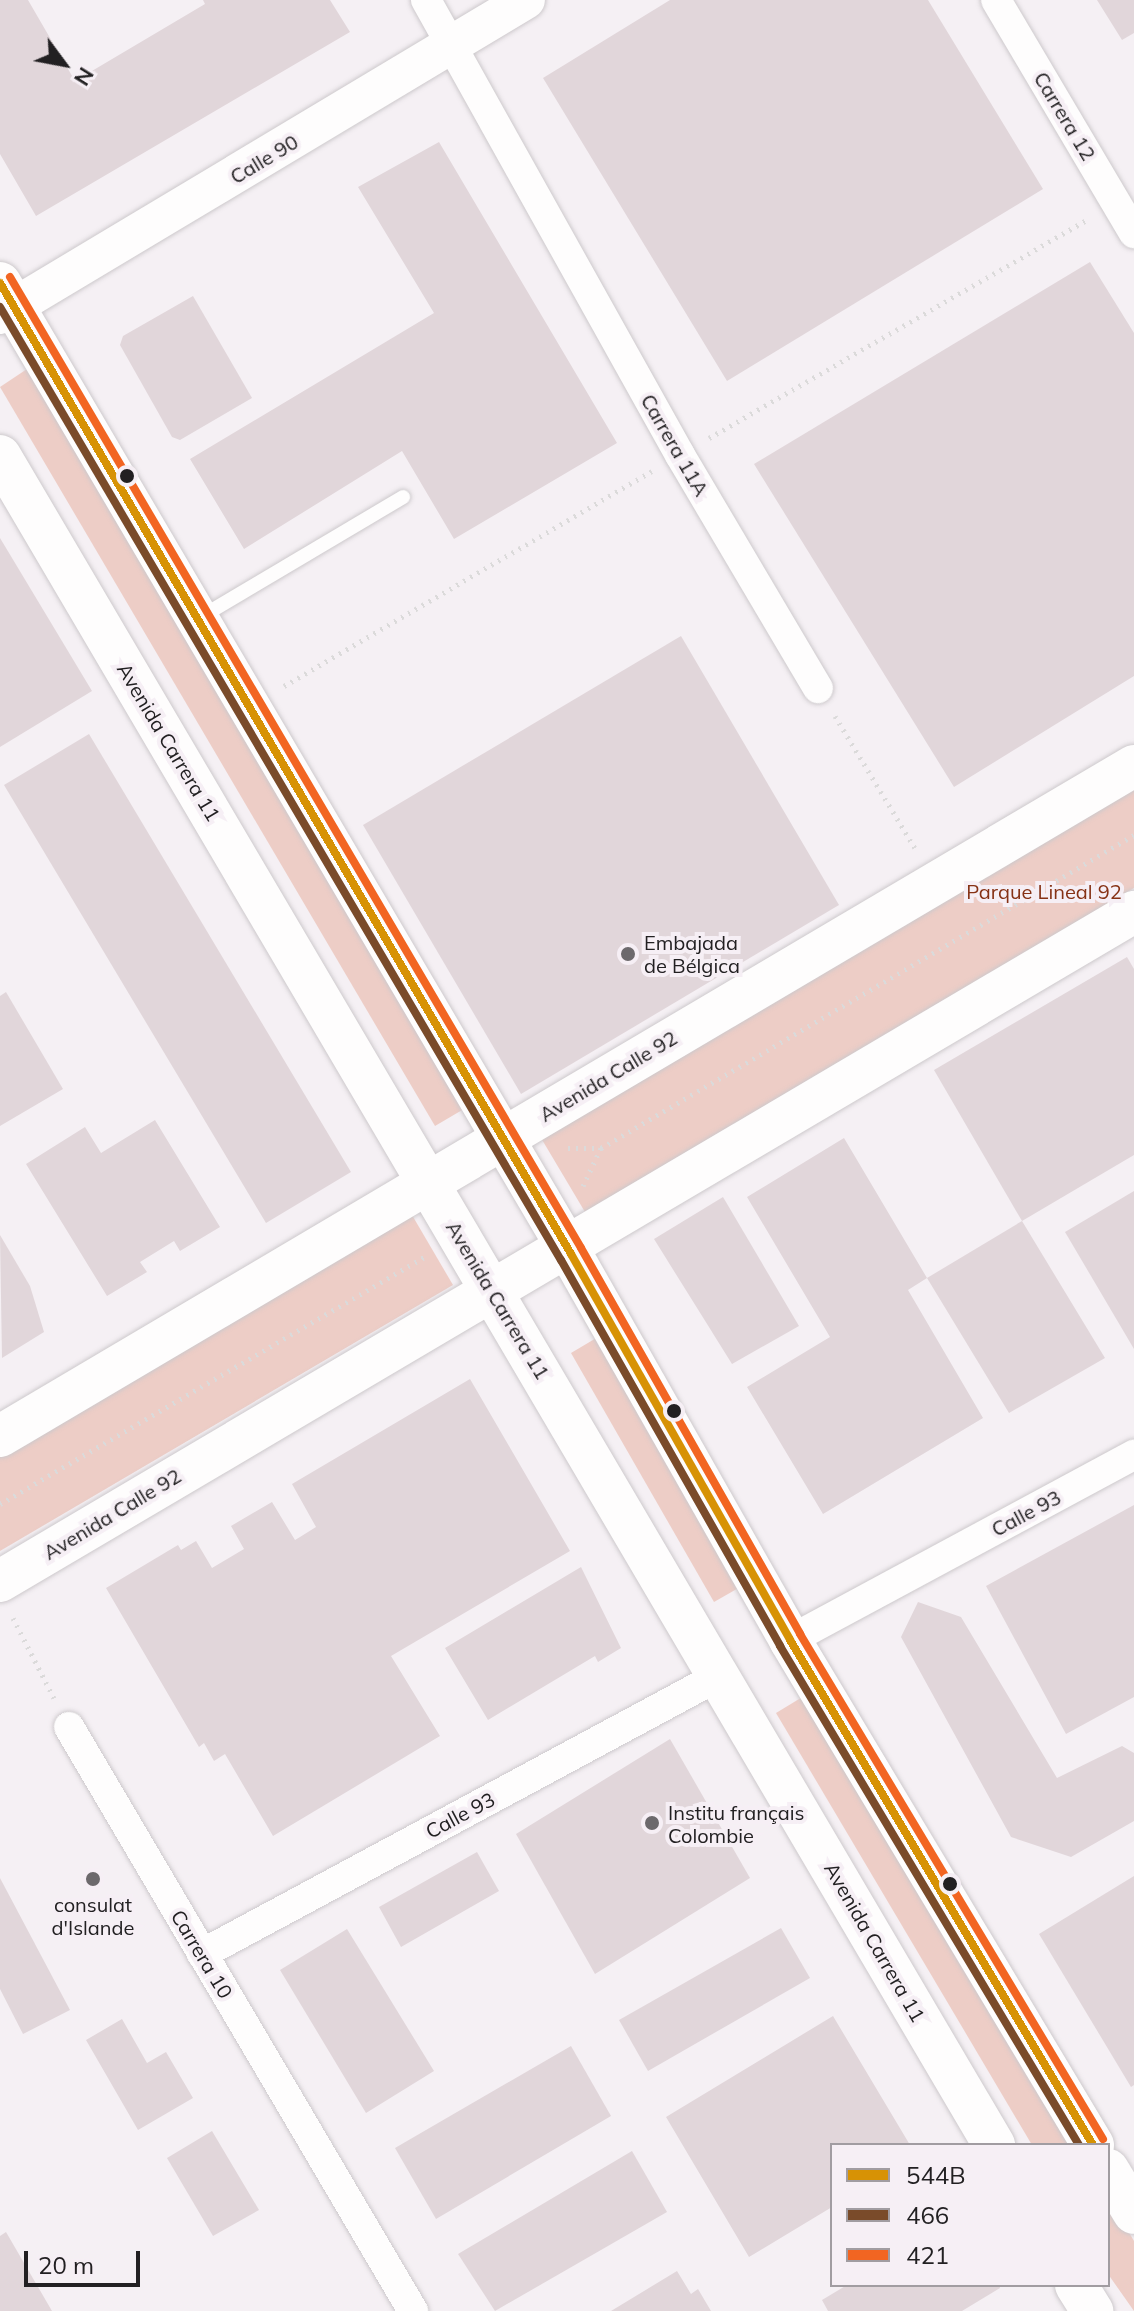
<!DOCTYPE html>
<meta charset="utf-8">
<style>
body{margin:0}
#map{position:relative;width:1134px;height:2311px;overflow:hidden;background:#f5f0f4;font-family:Mulish,sans-serif}
div>[style]{position:absolute}
.green>*{inset:0;background:#edcdc6}
.building>*{inset:0;background:#e1d6da}
.path>*{height:5px;margin-top:-2.5px;transform-origin:0;background:repeating-linear-gradient(90deg,#dbdada 0 2px,transparent 0 8px)}
.roads{filter:drop-shadow(0 0 2px #cdc9cc) drop-shadow(0 0 2px #cdc9cc)}
.service>*{height:14px;margin:-7px;padding:0 7px;transform-origin:7px;border-radius:7px;background:#fefdfd}
.minor>*{height:30px;margin:-15px;padding:0 15px;transform-origin:15px;border-radius:15px;background:#fefdfd}
.tertiary>*{height:38px;margin:-19px;padding:0 19px;transform-origin:19px;border-radius:19px;background:#fefdfd}
.secondary>*{height:42px;margin:-21px;padding:0 21px;transform-origin:21px;border-radius:21px;background:#fefdfd}
.bus-1>*{height:8px;margin:-4px;padding:0 4px;transform-origin:4px;border-radius:4px;background:#d79205}
.bus-2>*{height:8px;margin:-4px;padding:0 4px;transform-origin:4px;border-radius:4px;background:#7a4b2a}
.bus-3>*{height:8px;margin:-4px;padding:0 4px;transform-origin:4px;border-radius:4px;background:#f26522}
.dots>*{width:22px;height:22px;translate:-50% -50%;box-sizing:border-box;border:4px solid #f6eff5;border-radius:50%}
span{translate:-50% -50%;white-space:nowrap;text-align:center;line-height:1.15;-webkit-text-stroke:8px #f6eff5;paint-order:stroke}
.street-label{font-size:20px;color:#222022}
.park-label{font-size:20px;color:#863215}
.poi-label{font-size:20px;color:#222022}
.left{translate:0 -50%;text-align:left}
.legend{position:absolute;left:830px;top:2143px;width:280px;height:144px;box-sizing:border-box;background:#f6eff5;border:2px solid #a19ca1;margin:0;padding:10px 14px;list-style:none;font-size:24px;color:#222022}
.legend li{display:flex;align-items:center;gap:16px;height:40px}
.legend b{width:40px;border:2px solid #a19ca1}
.north{position:absolute;left:24px;top:24px;width:80px;height:80px;-webkit-text-stroke:6px #f6eff5;paint-order:stroke;rotate:122deg;font-size:22px;font-weight:700;line-height:32px;text-align:center;color:#222022}
.north::after{content:'';display:block;margin:auto;width:28px;height:36px;background:#222022;clip-path:polygon(50% 0,100% 100%,50% 72%,0 100%)}
.scale{position:absolute;left:24px;top:2251px;width:116px;height:36px;box-sizing:border-box;border:4px solid #222022;border-top:0;padding-left:10px;font-size:24px;line-height:28px;white-space:nowrap;color:#222022;-webkit-text-stroke:6px #f6eff5;paint-order:stroke}
</style>
<div id="map">
<div class="green">
<div style="clip-path:polygon(33px 365px,469px 1106px,435px 1126px,0 387px)"></div>
<div style="clip-path:polygon(1134px 787px,1134px 888px,585px 1212px,541px 1138px)"></div>
<div style="clip-path:polygon(412px 1215px,453px 1285px,0 1551px,0 1455px)"></div>
<div style="clip-path:polygon(598px 1337px,742px 1586px,714px 1602px,571px 1353px)"></div>
<div style="clip-path:polygon(809px 1693px,1077px 2145px,1032px 2145px,776px 1713px)"></div>
<div style="clip-path:polygon(1108px 2197px,1134px 2241px,1134px 2311px,1108px 2274px)"></div>
</div>
<div class="building">
<div style="clip-path:polygon(0 0,28px 0,75px 81px,205px 4px,203px 0,330px 0,350px 32px,36px 216px,0 154px)"></div>
<div style="clip-path:polygon(670px 0,928px 0,1043px 189px,727px 381px,543px 78px)"></div>
<div style="clip-path:polygon(1097px 0,1134px 0,1134px 33px,1122px 40px)"></div>
<div style="clip-path:polygon(439px 142px,617px 443px,454px 539px,402px 451px,244px 549px,190px 459px,434px 313px,358px 187px)"></div>
<div style="clip-path:polygon(1090px 262px,1134px 333px,1134px 676px,954px 787px,754px 464px)"></div>
<div style="clip-path:polygon(193px 296px,252px 398px,180px 440px,172px 437px,120px 345px,123px 336px)"></div>
<div style="clip-path:polygon(0 538px,92px 691px,0 747px)"></div>
<div style="clip-path:polygon(681px 636px,839px 905px,521px 1094px,363px 825px)"></div>
<div style="clip-path:polygon(89px 734px,351px 1172px,266px 1223px,4px 785px)"></div>
<div style="clip-path:polygon(1127px 957px,1134px 969px,1134px 1155px,1022px 1221px,934px 1070px)"></div>
<div style="clip-path:polygon(6px 992px,63px 1089px,0 1126px,0 996px)"></div>
<div style="clip-path:polygon(155px 1120px,220px 1227px,180px 1251px,174px 1241px,140px 1262px,147px 1272px,107px 1296px,26px 1164px,85px 1127px,101px 1153px)"></div>
<div style="clip-path:polygon(844px 1138px,927px 1278px,908px 1290px,983px 1418px,823px 1514px,747px 1387px,830px 1337px,747px 1197px)"></div>
<div style="clip-path:polygon(1134px 1191px,1134px 1349px,1065px 1232px)"></div>
<div style="clip-path:polygon(723px 1197px,799px 1326px,732px 1364px,654px 1239px)"></div>
<div style="clip-path:polygon(1022px 1221px,1105px 1358px,1009px 1413px,927px 1278px)"></div>
<div style="clip-path:polygon(0 1235px,30px 1286px,44px 1332px,2px 1358px)"></div>
<div style="clip-path:polygon(470px 1379px,570px 1551px,391px 1656px,440px 1736px,273px 1836px,225px 1754px,214px 1761px,204px 1743px,199px 1747px,106px 1588px,178px 1545px,181px 1550px,196px 1541px,212px 1568px,244px 1549px,231px 1526px,272px 1502px,295px 1540px,300px 1537px,316px 1527px,292px 1484px)"></div>
<div style="clip-path:polygon(1134px 1505px,1134px 1697px,1066px 1734px,986px 1586px)"></div>
<div style="clip-path:polygon(581px 1567px,621px 1648px,598px 1662px,595px 1656px,488px 1720px,445px 1648px)"></div>
<div style="clip-path:polygon(918px 1602px,961px 1617px,1057px 1778px,1122px 1746px,1134px 1753px,1134px 1821px,1071px 1857px,1011px 1837px,901px 1637px)"></div>
<div style="clip-path:polygon(670px 1739px,750px 1878px,595px 1974px,516px 1834px)"></div>
<div style="clip-path:polygon(477px 1852px,499px 1891px,401px 1947px,379px 1907px)"></div>
<div style="clip-path:polygon(1134px 1876px,1134px 2085px,1131px 2087px,1039px 1934px)"></div>
<div style="clip-path:polygon(0 1878px,70px 2010px,23px 2034px,0 1989px)"></div>
<div style="clip-path:polygon(781px 1928px,810px 1978px,648px 2071px,619px 2020px)"></div>
<div style="clip-path:polygon(347px 1929px,434px 2071px,366px 2113px,280px 1970px)"></div>
<div style="clip-path:polygon(833px 2016px,910px 2145px,832px 2145px,832px 2207px,749px 2257px,666px 2117px)"></div>
<div style="clip-path:polygon(122px 2019px,147px 2063px,166px 2052px,193px 2098px,138px 2130px,86px 2040px)"></div>
<div style="clip-path:polygon(571px 2046px,611px 2116px,436px 2219px,395px 2148px)"></div>
<div style="clip-path:polygon(212px 2131px,259px 2210px,213px 2236px,167px 2158px)"></div>
<div style="clip-path:polygon(632px 2151px,667px 2212px,495px 2311px,458px 2254px)"></div>
<div style="clip-path:polygon(6px 2232px,52px 2311px,0 2311px,0 2236px)"></div>
<div style="clip-path:polygon(677px 2271px,691px 2294px,698px 2289px,711px 2311px,611px 2311px)"></div>
<div style="clip-path:polygon(847px 2285px,999px 2285px,1000px 2288px,962px 2311px,828px 2311px,822px 2300px)"></div>
</div>
<div class="path">
<div style="left:709px;top:438px;width:438px;rotate:-30deg"></div>
<div style="left:284px;top:686px;width:426px;rotate:-30.3deg"></div>
<div style="left:835px;top:716px;width:154px;rotate:58.8deg"></div>
<div style="left:568px;top:1148px;width:33px"></div>
<div style="left:601px;top:1148px;width:618px;rotate:-30.42deg"></div>
<div style="left:583px;top:1186px;width:42px;rotate:-64.7deg"></div>
<div style="left:0;top:1504px;width:491px;rotate:-30.2deg"></div>
<div style="left:13px;top:1618px;width:90px;rotate:62.9deg"></div>
</div>
<div class="roads">
<div class="service">
<div style="left:201px;top:617px;width:235px;rotate:-30.7deg"></div>
</div>
<div class="minor">
<div style="left:426px;top:0;width:521px;rotate:60.83deg"></div>
<div style="left:680px;top:455px;width:271px;rotate:59.4deg"></div>
<div style="left:996px;top:0;width:271px;rotate:59.4deg"></div>
<div style="left:790px;top:1640px;width:391px;rotate:-28.3deg"></div>
<div style="left:69px;top:1727px;width:678px;rotate:59.5deg"></div>
<div style="left:202px;top:1954px;width:587px;rotate:-28.27deg"></div>
</div>
<div class="tertiary">
<div style="left:0;top:315px;width:613px;rotate:-30.92deg"></div>
</div>
<div class="secondary">
<div style="left:0;top:283px;width:1126px;rotate:59.54deg"></div>
<div style="left:571px;top:1254px;width:444px;rotate:60.4deg"></div>
<div style="left:790px;top:1640px;width:589px;rotate:59.04deg"></div>
<div style="left:0;top:456px;width:1960px;rotate:59.52deg"></div>
<div style="left:0;top:1436px;width:1317px;rotate:-30.58deg"></div>
<div style="left:0;top:1581px;width:1317px;rotate:-30.54deg"></div>
<div style="left:1108px;top:2170px;width:50px;rotate:58.8deg"></div>
<div style="left:1076px;top:2285px;width:31px;rotate:58deg"></div>
</div>
</div>
<div class="bus-1">
<div style="left:0;top:283px;width:1126px;rotate:59.54deg"></div>
<div style="left:571px;top:1254px;width:444px;rotate:60.4deg"></div>
<div style="left:790px;top:1640px;width:589px;rotate:59.04deg"></div>
</div>
<div class="bus-2">
<div style="left:0;top:307px;width:1106px;rotate:59.52deg"></div>
<div style="left:561px;top:1260px;width:444px;rotate:60.4deg"></div>
<div style="left:780px;top:1646px;width:582px;rotate:59.07deg"></div>
</div>
<div class="bus-3">
<div style="left:10px;top:277px;width:1126px;rotate:59.54deg"></div>
<div style="left:581px;top:1248px;width:444px;rotate:60.4deg"></div>
<div style="left:800px;top:1634px;width:589px;rotate:59.04deg"></div>
</div>
<div class="dots">
<div style="left:127px;top:476px;background:#222022"></div>
<div style="left:628px;top:954px;background:#6c696c"></div>
<div style="left:674px;top:1411px;background:#222022"></div>
<div style="left:652px;top:1823px;background:#6c696c"></div>
<div style="left:93px;top:1879px;background:#6c696c"></div>
<div style="left:950px;top:1884px;background:#222022"></div>
</div>
<div class="street-label">
<span style="left:1065px;top:116px;rotate:59deg">Carrera 12</span>
<span style="left:264px;top:159px;rotate:-31deg">Calle 90</span>
<span style="left:675px;top:445px;rotate:60deg">Carrera 11A</span>
<span style="left:169px;top:742px;rotate:59deg">Avenida Carrera 11</span>
<span style="left:608px;top:1076px;rotate:-31deg">Avenida Calle 92</span>
<span style="left:498px;top:1300px;rotate:59deg">Avenida Carrera 11</span>
<span style="left:1026px;top:1513px;rotate:-28deg">Calle 93</span>
<span style="left:112px;top:1514px;rotate:-31deg">Avenida Calle 92</span>
<span style="left:460px;top:1815px;rotate:-28deg">Calle 93</span>
<span style="left:875px;top:1942px;rotate:60deg">Avenida Carrera 11</span>
<span style="left:202px;top:1954px;rotate:59deg">Carrera 10</span>
</div>
<div class="park-label">
<span style="left:1044px;top:891px">Parque Lineal 92</span>
</div>
<div class="poi-label">
<span class="left" style="left:644px;top:954px">Embajada<br>de Bélgica</span>
<span class="left" style="left:668px;top:1824px">Institu français<br>Colombie</span>
<span style="left:93px;top:1916px">consulat<br>d'Islande</span>
</div>
<ul class="legend">
<li><b style="height:10px;background:#d79205"></b>544B</li>
<li><b style="height:10px;background:#7a4b2a"></b>466</li>
<li><b style="height:10px;background:#f26522"></b>421</li>
</ul>
<div class="north">N</div>
<div class="scale">20 m</div>
</div>
